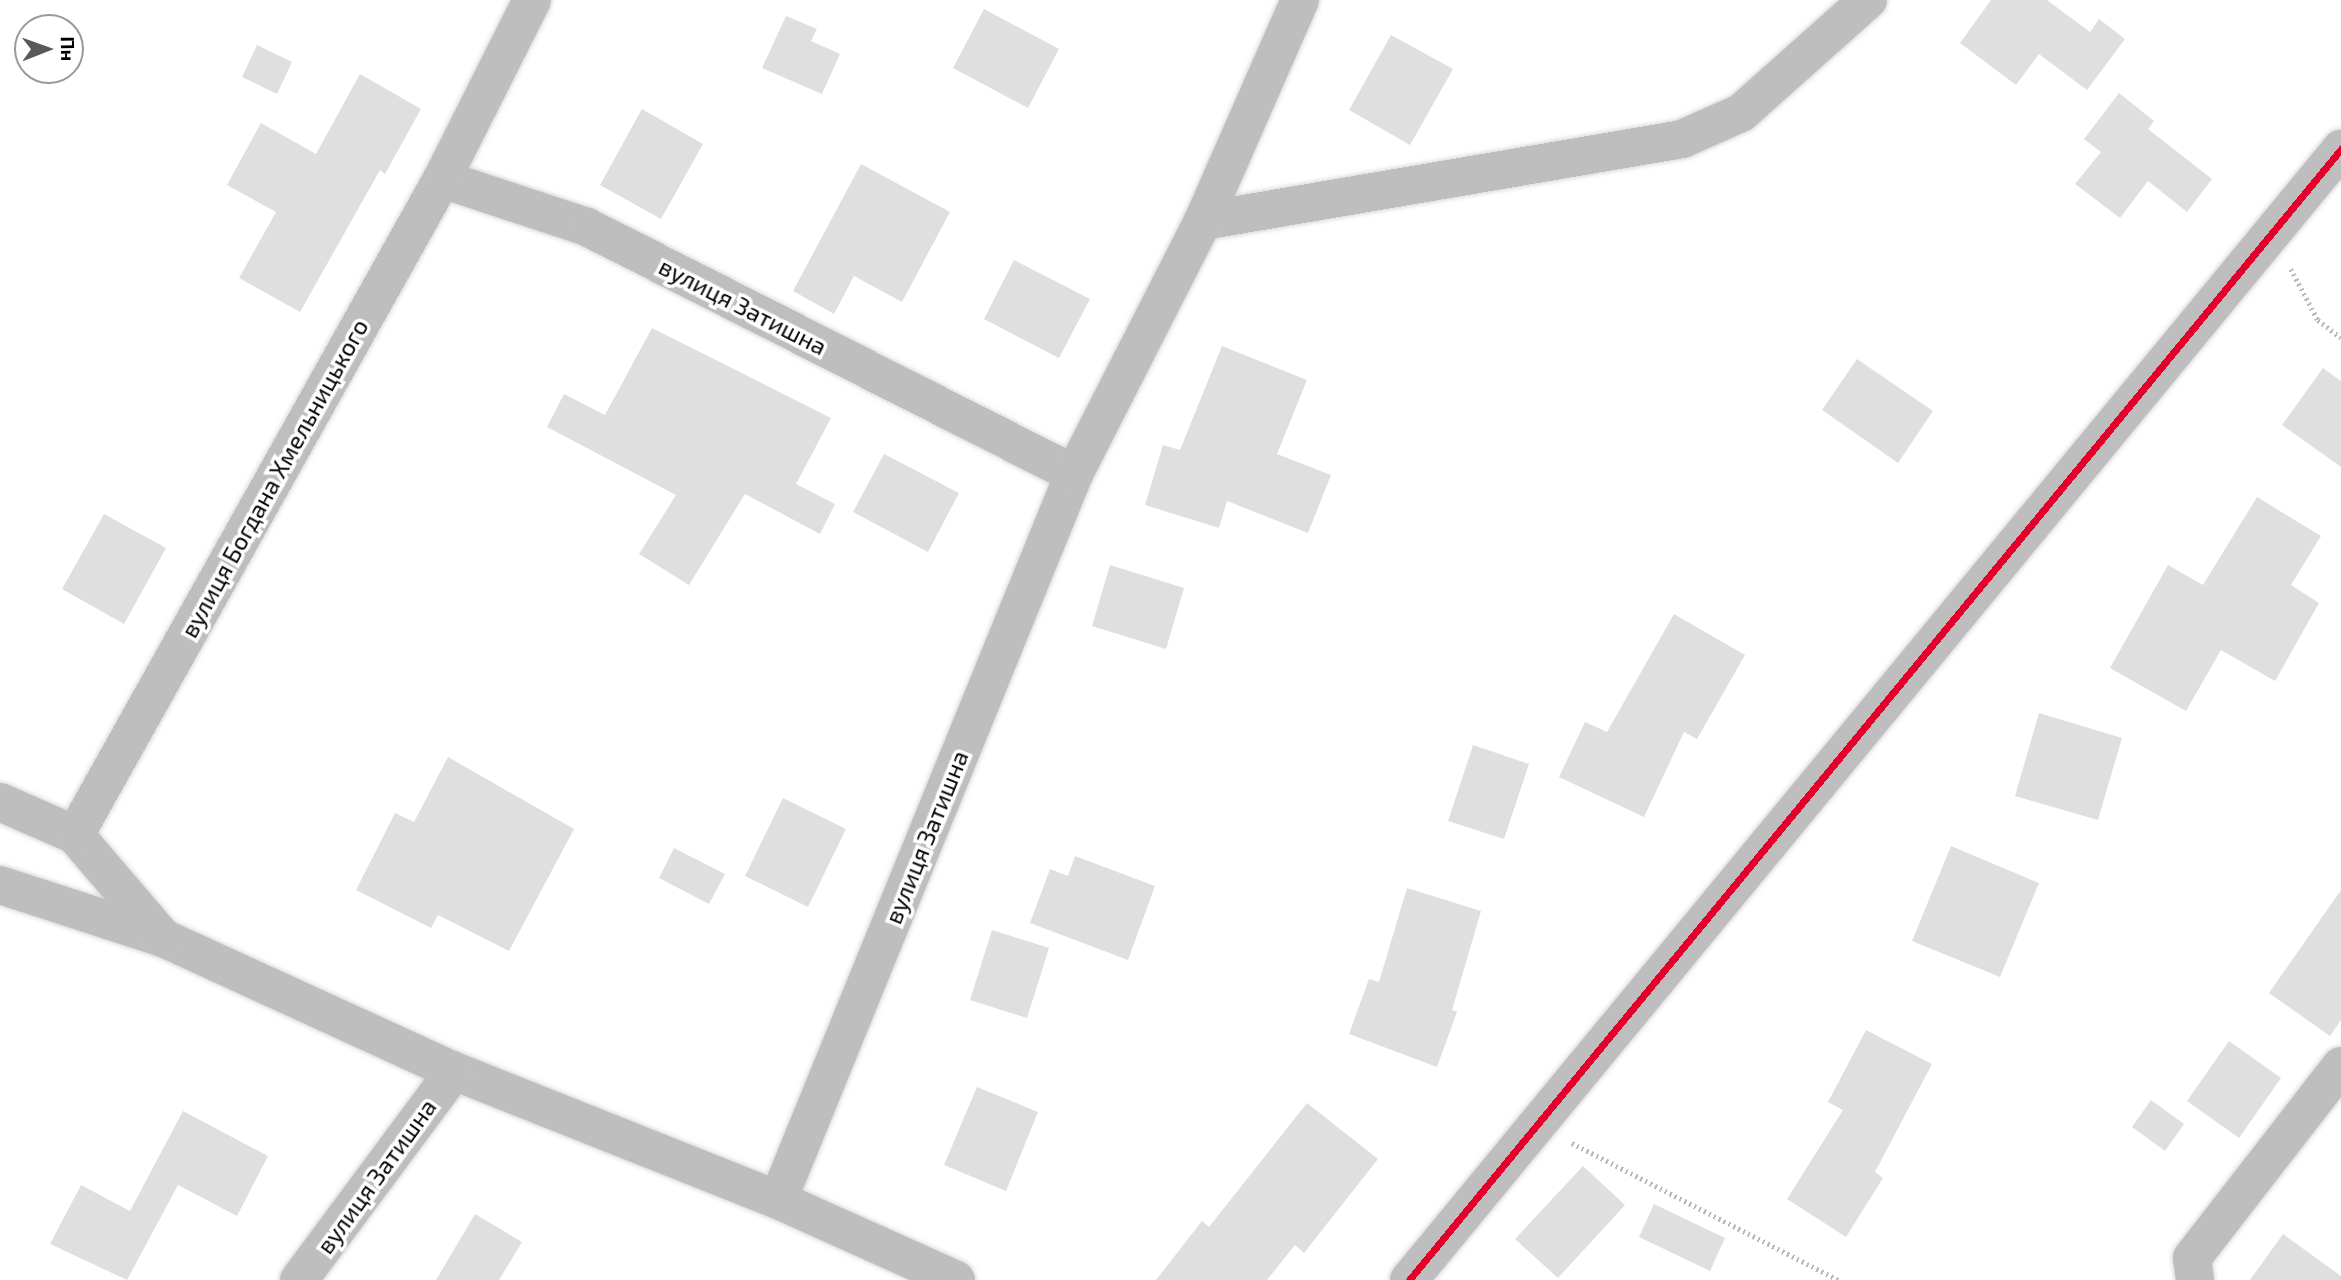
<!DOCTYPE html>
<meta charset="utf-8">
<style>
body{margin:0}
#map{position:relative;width:2341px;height:1280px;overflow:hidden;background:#fff;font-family:"Exo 2",sans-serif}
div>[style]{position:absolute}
.building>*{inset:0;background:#dfdfdf}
.path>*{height:4.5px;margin-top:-2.25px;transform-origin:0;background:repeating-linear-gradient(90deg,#b9b9b9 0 2px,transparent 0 5.5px)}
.roads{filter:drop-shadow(0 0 2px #dbdbdb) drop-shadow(0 0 2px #dbdbdb)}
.minor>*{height:38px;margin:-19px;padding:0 19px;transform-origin:19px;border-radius:19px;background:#bebebe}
.major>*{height:38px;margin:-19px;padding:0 19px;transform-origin:19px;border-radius:19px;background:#bebebe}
.bus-1>*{height:7px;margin:-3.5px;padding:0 3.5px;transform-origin:3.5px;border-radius:3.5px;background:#e4002b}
span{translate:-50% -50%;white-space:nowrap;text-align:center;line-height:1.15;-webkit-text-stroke:7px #fff;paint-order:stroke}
.street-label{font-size:24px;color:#000}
.north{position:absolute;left:14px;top:14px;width:70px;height:70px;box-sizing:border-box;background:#fff;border:2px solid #999;border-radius:50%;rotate:89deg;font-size:19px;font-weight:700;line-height:28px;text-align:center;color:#000}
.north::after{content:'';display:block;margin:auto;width:24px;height:32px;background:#595959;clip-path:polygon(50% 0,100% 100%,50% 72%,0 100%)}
</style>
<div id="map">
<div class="building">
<div style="clip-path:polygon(1991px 0,2047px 0,2090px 32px,2099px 19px,2125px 39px,2087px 90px,2039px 54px,2016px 85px,1960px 43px)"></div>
<div style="clip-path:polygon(984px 9px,1059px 49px,1028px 108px,953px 68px)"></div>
<div style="clip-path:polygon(786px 16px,817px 29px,811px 41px,840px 54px,822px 94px,762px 68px)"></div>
<div style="clip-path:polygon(1391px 35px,1453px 69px,1410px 145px,1349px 110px)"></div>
<div style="clip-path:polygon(257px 45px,292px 62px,277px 94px,242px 77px)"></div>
<div style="clip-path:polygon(360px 74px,421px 109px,385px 174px,380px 170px,300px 312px,239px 278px,276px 212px,227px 185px,261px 123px,316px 154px)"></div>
<div style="clip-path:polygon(2119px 93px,2154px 121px,2148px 129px,2212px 179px,2187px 212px,2148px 181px,2120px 218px,2075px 184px,2101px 152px,2084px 139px)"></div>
<div style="clip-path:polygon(642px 109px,703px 144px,661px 219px,600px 185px)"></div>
<div style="clip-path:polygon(861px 164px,950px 212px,902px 302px,854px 276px,834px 314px,793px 291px)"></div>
<div style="clip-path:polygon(1014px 260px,1090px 299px,1059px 358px,984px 319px)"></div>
<div style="clip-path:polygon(652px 328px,831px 418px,796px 484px,835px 504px,820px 534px,745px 494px,689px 585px,639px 554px,676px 495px,547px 427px,564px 394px,605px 415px)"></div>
<div style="clip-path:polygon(1222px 346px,1307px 380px,1277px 454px,1331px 475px,1308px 533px,1227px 501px,1219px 528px,1145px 505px,1163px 445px,1180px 450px)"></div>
<div style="clip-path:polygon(1857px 359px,1933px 411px,1898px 463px,1822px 410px)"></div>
<div style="clip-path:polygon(2323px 368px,2341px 381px,2341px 467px,2282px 425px)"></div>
<div style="clip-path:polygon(884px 454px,959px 493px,928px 552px,853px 512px)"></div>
<div style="clip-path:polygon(2257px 497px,2321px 536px,2291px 585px,2319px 603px,2275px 681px,2221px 650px,2186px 711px,2110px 668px,2168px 565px,2203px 585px)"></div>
<div style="clip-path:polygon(104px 514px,166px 548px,124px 624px,62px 589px)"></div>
<div style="clip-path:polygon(1110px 565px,1184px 588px,1166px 649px,1092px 626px)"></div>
<div style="clip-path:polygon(1674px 614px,1745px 655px,1697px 739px,1684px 732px,1644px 817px,1559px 777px,1585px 722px,1607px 732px)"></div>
<div style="clip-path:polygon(2039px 713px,2122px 738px,2098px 820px,2015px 796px)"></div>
<div style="clip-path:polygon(1473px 745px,1529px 764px,1504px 839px,1448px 821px)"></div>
<div style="clip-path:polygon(448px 757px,574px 829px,509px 951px,438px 915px,431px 928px,356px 890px,395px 813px,414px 822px)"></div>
<div style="clip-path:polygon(783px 798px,846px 829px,808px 907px,745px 876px)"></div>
<div style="clip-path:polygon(1951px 846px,2039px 883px,2000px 977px,1912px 941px)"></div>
<div style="clip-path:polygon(674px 848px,725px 874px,709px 904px,659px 878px)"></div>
<div style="clip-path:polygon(1075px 856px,1155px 886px,1128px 960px,1030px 923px,1050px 869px,1068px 876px)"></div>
<div style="clip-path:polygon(1407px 888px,1481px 911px,1452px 1010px,1457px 1012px,1437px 1067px,1349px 1034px,1369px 979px,1379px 982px)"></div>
<div style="clip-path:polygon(2341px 890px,2341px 1020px,2330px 1036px,2269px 993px)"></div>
<div style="clip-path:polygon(992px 930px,1049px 948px,1027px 1018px,970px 1000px)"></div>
<div style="clip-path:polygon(1866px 1030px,1932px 1064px,1875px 1172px,1883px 1178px,1846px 1237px,1787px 1199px,1843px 1110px,1828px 1102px)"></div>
<div style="clip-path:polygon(2229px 1041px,2281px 1078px,2239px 1138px,2187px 1101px)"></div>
<div style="clip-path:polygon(977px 1087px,1038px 1112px,1006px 1191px,944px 1165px)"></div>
<div style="clip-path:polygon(2151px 1100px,2184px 1124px,2165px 1151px,2132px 1127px)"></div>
<div style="clip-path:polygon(1307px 1103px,1378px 1159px,1304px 1253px,1295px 1245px,1267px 1280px,1156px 1280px,1202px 1221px,1209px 1227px)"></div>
<div style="clip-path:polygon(183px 1111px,268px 1156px,237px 1216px,178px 1185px,127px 1280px,50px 1244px,81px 1185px,130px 1211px)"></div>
<div style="clip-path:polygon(1583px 1166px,1625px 1205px,1558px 1278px,1515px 1239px)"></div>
<div style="clip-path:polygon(1654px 1204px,1725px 1238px,1710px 1271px,1639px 1237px)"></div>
<div style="clip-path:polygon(475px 1214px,522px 1242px,499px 1280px,436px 1280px)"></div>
<div style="clip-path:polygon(2283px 1234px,2341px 1276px,2341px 1280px,2250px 1280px)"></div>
</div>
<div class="path">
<div style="left:2291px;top:269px;width:58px;rotate:62.1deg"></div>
<div style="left:2318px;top:320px;width:29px;rotate:38deg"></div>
<div style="left:1572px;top:1143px;width:300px;rotate:27.2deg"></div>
</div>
<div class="roads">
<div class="minor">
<div style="left:442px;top:179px;width:153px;rotate:18.3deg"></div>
<div style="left:587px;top:227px;width:546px;rotate:26.89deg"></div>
<div style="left:1203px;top:221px;width:486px;rotate:-9.7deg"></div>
<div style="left:1682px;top:139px;width:64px;rotate:-23.8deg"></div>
<div style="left:1741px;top:113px;width:170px;rotate:-41.7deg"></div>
<div style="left:0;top:802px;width:82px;rotate:23.7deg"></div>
<div style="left:0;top:885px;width:171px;rotate:18deg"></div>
<div style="left:163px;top:938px;width:320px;rotate:24.6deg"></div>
<div style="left:454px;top:1071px;width:349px;rotate:21.7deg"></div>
<div style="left:778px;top:1200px;width:195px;rotate:24.2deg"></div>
<div style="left:163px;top:938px;width:135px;rotate:-130.5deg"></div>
<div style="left:75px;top:835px;width:752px;rotate:-60.78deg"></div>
<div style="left:442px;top:179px;width:200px;rotate:-63.3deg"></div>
<div style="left:778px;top:1200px;width:784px;rotate:-67.82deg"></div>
<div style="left:1074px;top:474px;width:284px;rotate:-63deg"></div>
<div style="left:1203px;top:221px;width:241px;rotate:-66.3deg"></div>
<div style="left:299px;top:1280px;width:260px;rotate:-53.4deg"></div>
<div style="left:2195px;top:1280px;width:22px;rotate:-98deg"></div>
<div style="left:2192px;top:1258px;width:243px;rotate:-52.2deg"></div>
</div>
<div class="major">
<div style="left:1409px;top:1280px;width:1466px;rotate:-50.51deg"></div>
</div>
</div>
<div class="bus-1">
<div style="left:1409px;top:1280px;width:1466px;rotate:-50.51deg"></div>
</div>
<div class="street-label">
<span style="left:743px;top:306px;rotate:27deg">вулиця Затишна</span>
<span style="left:274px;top:478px;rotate:-61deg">вулиця Богдана Хмельницького</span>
<span style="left:926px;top:837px;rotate:-68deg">вулиця Затишна</span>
<span style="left:376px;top:1176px;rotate:-54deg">вулиця Затишна</span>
</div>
<div class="north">Пн</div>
</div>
